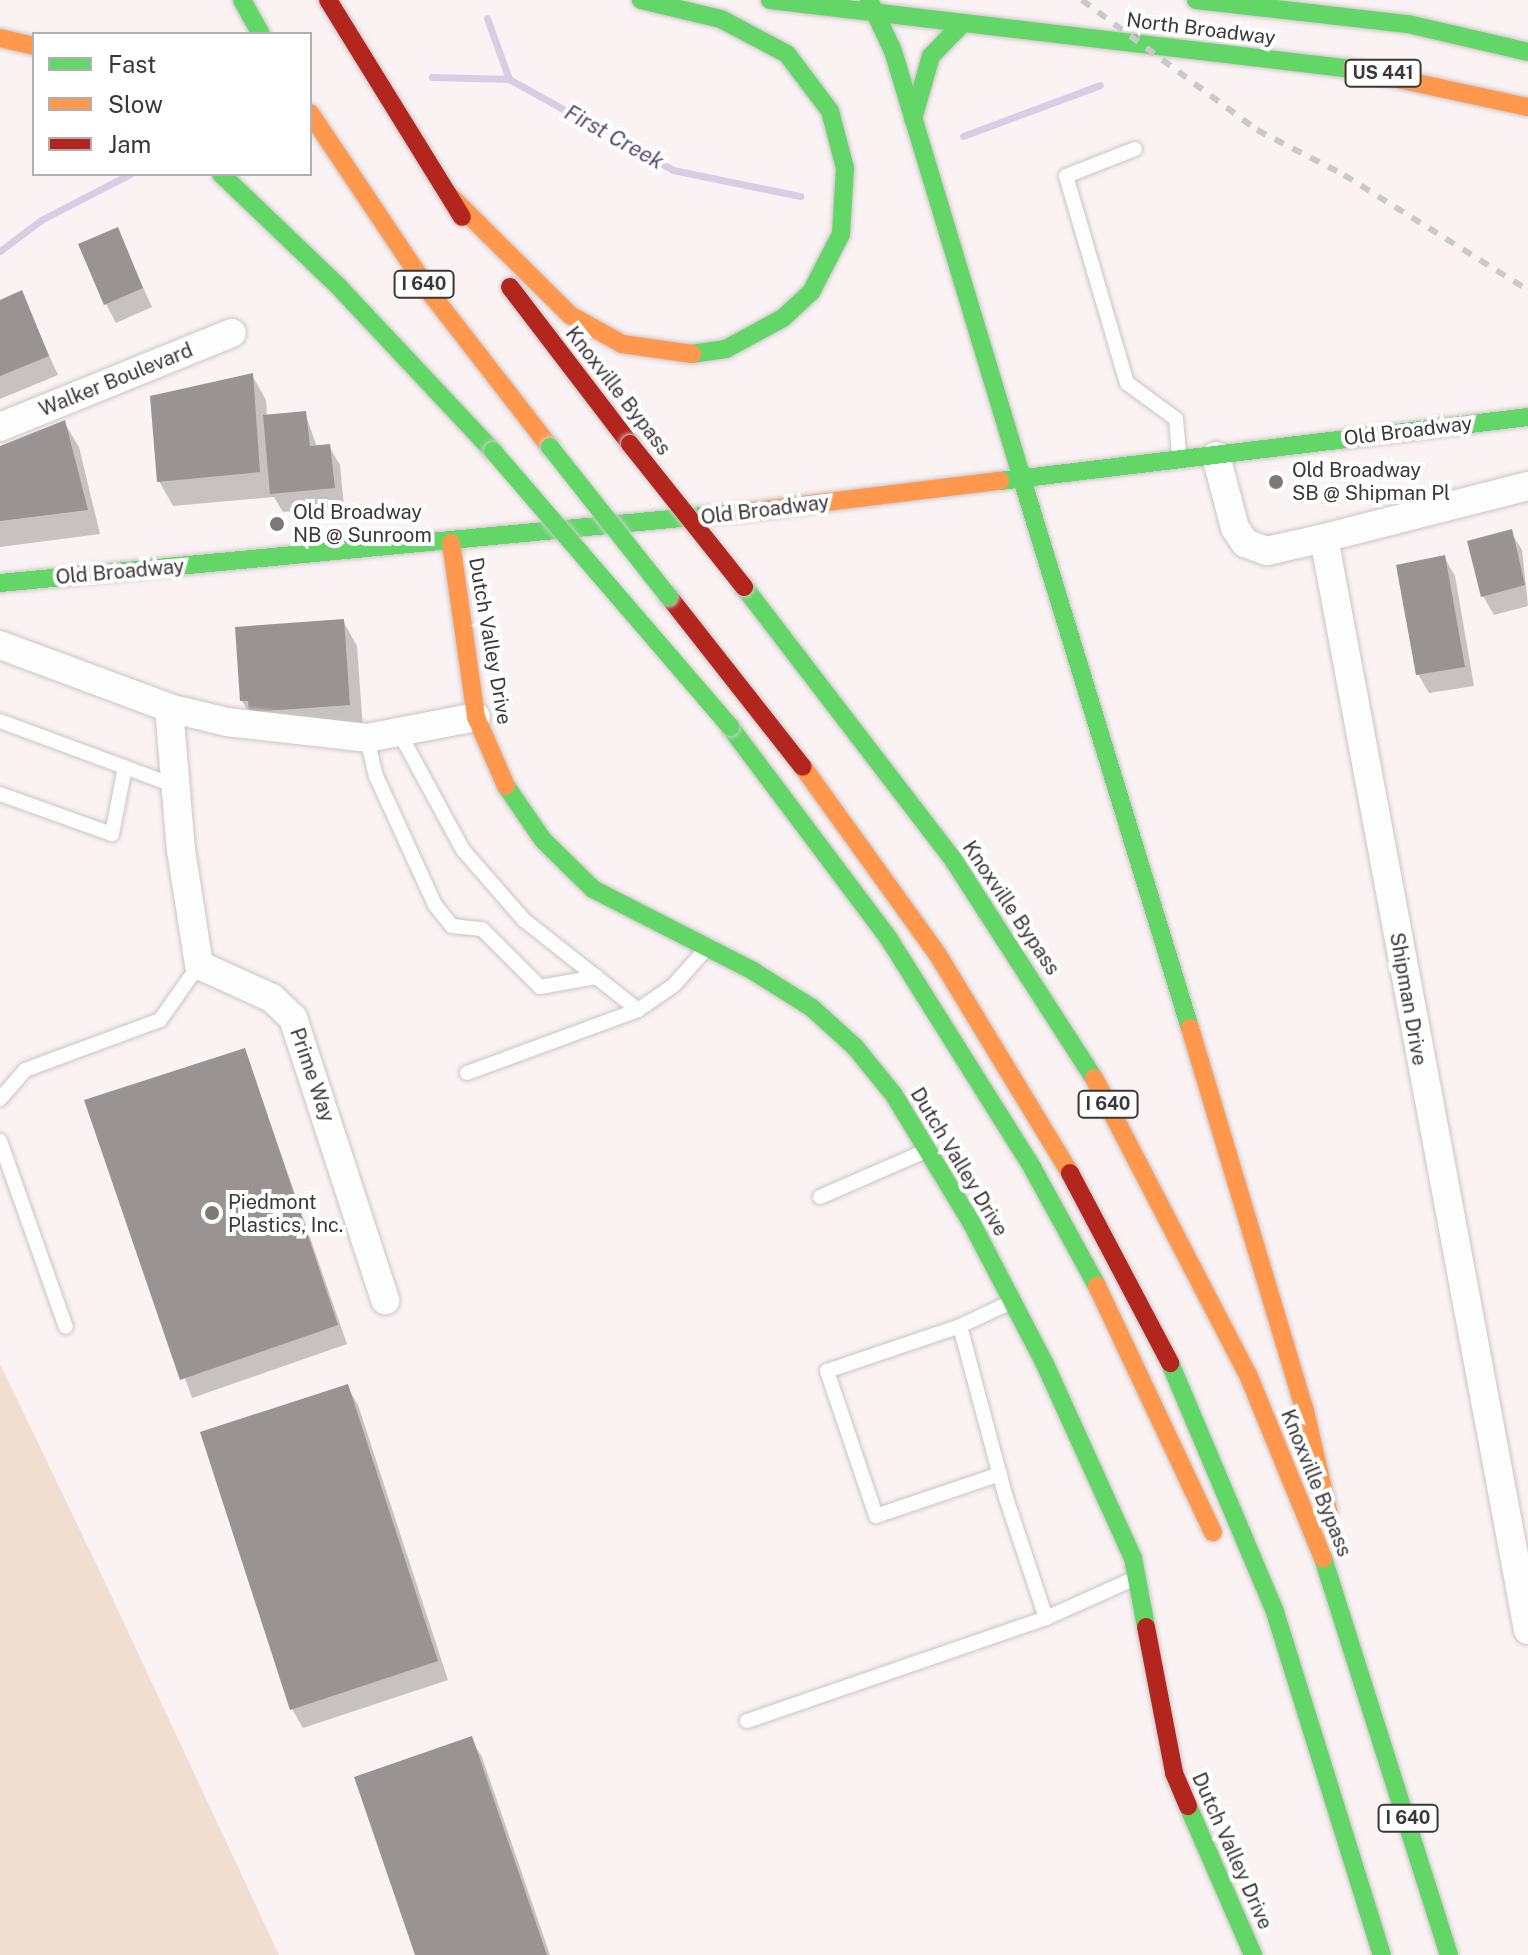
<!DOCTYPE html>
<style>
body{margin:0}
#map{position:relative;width:1528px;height:1955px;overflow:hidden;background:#faf2f3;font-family:"Public Sans",sans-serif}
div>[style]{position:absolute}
.green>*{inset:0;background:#f0ded0}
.shadow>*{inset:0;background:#0003}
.stream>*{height:7px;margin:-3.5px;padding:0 3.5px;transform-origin:3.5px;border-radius:3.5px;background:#d8cde4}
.building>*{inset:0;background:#9a9393}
.roads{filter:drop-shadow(0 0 2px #cbc4c5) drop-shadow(0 0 2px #cbc4c5)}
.lane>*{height:14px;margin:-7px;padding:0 7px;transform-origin:7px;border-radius:7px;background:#fefdfd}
.street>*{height:28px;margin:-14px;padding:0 14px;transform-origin:14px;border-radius:14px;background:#fefdfd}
.fast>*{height:18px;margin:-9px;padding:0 9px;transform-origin:9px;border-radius:9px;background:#63d668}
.slow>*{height:18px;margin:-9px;padding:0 9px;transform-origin:9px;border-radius:9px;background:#ff974d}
.jam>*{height:18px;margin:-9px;padding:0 9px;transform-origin:9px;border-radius:9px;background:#b3261e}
.rail>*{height:6px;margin-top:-3px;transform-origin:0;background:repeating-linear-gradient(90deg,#cbc8c9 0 10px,transparent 0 20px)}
.bridges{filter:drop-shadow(0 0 2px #d3cecf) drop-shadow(0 0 2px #d3cecf)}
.fast-bridge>*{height:18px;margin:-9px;padding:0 9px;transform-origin:9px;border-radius:9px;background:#63d668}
.jam-bridge>*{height:18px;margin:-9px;padding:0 9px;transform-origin:9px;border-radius:9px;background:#b3261e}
.dots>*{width:22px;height:22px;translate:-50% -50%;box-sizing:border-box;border:4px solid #fff;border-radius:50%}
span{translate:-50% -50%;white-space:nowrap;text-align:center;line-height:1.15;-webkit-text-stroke:8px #fff;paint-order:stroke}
.shield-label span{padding:2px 6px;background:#fff;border:2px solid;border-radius:6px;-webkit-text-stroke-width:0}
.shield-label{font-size:18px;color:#3d3637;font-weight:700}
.street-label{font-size:20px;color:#3d3637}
.poi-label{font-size:20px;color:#3d3637}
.left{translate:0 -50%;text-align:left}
.water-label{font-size:22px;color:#5e4b79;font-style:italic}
.legend{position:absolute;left:32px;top:32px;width:280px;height:144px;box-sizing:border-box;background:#fff;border:2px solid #b1afaf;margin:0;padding:10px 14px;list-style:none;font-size:24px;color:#3d3637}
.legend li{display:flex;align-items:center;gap:16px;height:40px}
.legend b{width:40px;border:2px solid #b1afaf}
</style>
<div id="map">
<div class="green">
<div style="clip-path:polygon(0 1364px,102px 1576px,279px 1955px,0 1955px)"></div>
</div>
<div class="shadow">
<div style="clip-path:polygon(117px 230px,152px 307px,116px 323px,106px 304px)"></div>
<div style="clip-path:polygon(21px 293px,58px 375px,0 399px,0 302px)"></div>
<div style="clip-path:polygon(252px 375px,266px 400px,267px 417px,305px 413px,317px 447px,329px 446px,340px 465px,344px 506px,283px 512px,274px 497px,173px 506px,159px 481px)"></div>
<div style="clip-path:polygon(64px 422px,79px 447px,100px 534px,0 547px,0 450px)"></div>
<div style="clip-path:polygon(1511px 532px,1522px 550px,1528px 606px,1494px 615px,1483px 596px)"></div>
<div style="clip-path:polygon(1444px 557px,1455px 576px,1474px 686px,1429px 693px,1418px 674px)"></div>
<div style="clip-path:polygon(343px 621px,357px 646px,363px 729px,257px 726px,242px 701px)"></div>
<div style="clip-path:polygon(245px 1050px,347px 1344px,192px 1398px,87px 1101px)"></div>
<div style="clip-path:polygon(347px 1386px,358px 1405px,448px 1680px,303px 1728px,292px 1709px)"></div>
<div style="clip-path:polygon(471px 1739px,482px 1757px,550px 1955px,418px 1955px)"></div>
</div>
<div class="stream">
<div style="left:487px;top:18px;width:65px;rotate:70.2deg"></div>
<div style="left:432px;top:77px;width:77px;rotate:1.5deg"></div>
<div style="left:509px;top:79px;width:188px;rotate:29deg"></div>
<div style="left:673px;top:170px;width:130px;rotate:11.6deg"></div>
<div style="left:963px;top:136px;width:146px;rotate:-20.4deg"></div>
<div style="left:0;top:251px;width:51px;rotate:-37.1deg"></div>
<div style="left:41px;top:220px;width:100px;rotate:-27.3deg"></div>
</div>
<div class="building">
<div style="clip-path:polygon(118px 227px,143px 288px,104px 305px,78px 244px)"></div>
<div style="clip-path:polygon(22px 290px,49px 356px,0 376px,0 300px)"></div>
<div style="clip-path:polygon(253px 373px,260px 472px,157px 482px,150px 396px)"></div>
<div style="clip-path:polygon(306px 411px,310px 446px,330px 444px,335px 488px,270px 494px,263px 415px)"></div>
<div style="clip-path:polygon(65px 420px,88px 510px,0 521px,0 446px)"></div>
<div style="clip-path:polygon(1512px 529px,1525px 585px,1481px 597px,1467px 541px)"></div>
<div style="clip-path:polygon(1445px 555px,1465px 667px,1416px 675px,1396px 565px)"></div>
<div style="clip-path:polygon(344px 619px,350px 705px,249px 712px,248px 701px,240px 701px,235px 627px)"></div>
<div style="clip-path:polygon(245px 1048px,338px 1325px,180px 1380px,84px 1100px)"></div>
<div style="clip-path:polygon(348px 1384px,438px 1661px,290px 1710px,200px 1432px)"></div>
<div style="clip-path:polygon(472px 1736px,547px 1955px,415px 1955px,354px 1777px)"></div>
</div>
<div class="roads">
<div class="lane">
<div style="left:1135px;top:149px;width:74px;rotate:158.6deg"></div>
<div style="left:1066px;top:176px;width:216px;rotate:73.6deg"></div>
<div style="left:1127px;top:383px;width:61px;rotate:36.3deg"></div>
<div style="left:1176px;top:419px;width:37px;rotate:85deg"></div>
<div style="left:0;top:721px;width:188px;rotate:20.3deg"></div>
<div style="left:400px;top:734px;width:132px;rotate:61.5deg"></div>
<div style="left:463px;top:850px;width:93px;rotate:48.9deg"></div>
<div style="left:524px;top:920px;width:145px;rotate:38.3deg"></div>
<div style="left:638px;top:1010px;width:44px;rotate:-34.8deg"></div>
<div style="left:674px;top:985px;width:47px;rotate:-48.5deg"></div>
<div style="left:367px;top:738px;width:39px;rotate:77deg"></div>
<div style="left:376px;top:776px;width:142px;rotate:65.4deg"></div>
<div style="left:435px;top:905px;width:27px;rotate:51deg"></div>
<div style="left:452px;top:926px;width:30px;rotate:6deg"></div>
<div style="left:482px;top:929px;width:82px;rotate:45deg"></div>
<div style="left:540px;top:987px;width:58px;rotate:-10deg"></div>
<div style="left:0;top:794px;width:119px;rotate:19.7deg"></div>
<div style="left:112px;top:834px;width:68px;rotate:-79deg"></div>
<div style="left:467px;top:1073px;width:182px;rotate:-20.2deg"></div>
<div style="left:0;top:1099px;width:38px;rotate:-49deg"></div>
<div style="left:25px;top:1070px;width:144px;rotate:-20.3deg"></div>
<div style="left:160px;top:1020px;width:67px;rotate:-54.7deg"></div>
<div style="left:0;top:1141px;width:197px;rotate:70.5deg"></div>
<div style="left:820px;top:1197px;width:116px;rotate:-23.5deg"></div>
<div style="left:960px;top:1326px;width:140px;rotate:161.3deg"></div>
<div style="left:827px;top:1371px;width:153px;rotate:71.3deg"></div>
<div style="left:876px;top:1516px;width:131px;rotate:-18.7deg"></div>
<div style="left:1046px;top:1618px;width:95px;rotate:-24.1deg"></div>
<div style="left:747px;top:1721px;width:316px;rotate:-19deg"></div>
<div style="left:1046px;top:1618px;width:126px;rotate:-108.4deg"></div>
<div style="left:1006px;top:1498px;width:178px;rotate:-105deg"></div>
<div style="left:960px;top:1326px;width:54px;rotate:-25.1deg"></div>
</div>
<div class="street">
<div style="left:0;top:427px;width:250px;rotate:-22.1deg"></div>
<div style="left:1216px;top:456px;width:74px;rotate:75.2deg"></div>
<div style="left:1235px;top:528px;width:18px;rotate:56deg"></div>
<div style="left:1245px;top:543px;width:23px;rotate:20deg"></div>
<div style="left:1267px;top:551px;width:58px;rotate:-12.8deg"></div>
<div style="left:1324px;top:538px;width:1111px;rotate:79.42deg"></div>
<div style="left:1324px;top:538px;width:211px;rotate:-14.3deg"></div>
<div style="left:0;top:645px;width:180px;rotate:20.4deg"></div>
<div style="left:169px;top:708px;width:60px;rotate:13.6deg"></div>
<div style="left:227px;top:722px;width:141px;rotate:6.5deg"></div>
<div style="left:367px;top:738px;width:111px;rotate:-10.9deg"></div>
<div style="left:169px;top:708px;width:143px;rotate:85.2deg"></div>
<div style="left:181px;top:850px;width:116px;rotate:81.1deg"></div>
<div style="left:199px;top:965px;width:80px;rotate:24.3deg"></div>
<div style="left:272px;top:998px;width:29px;rotate:44deg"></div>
<div style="left:293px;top:1018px;width:297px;rotate:71.9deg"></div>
</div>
<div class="fast">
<div style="left:242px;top:0;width:39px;rotate:61deg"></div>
<div style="left:641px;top:0;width:82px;rotate:13.4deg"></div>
<div style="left:721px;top:19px;width:75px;rotate:27.9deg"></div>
<div style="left:787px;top:54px;width:71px;rotate:53deg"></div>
<div style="left:830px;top:111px;width:59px;rotate:75.3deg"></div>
<div style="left:845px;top:168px;width:66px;rotate:93.5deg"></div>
<div style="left:841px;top:234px;width:65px;rotate:117.3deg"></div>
<div style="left:811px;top:292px;width:38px;rotate:137deg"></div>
<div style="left:783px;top:318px;width:65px;rotate:151.5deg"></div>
<div style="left:726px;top:349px;width:34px;rotate:172deg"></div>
<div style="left:770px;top:0;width:586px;rotate:6.76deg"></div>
<div style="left:869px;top:0;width:56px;rotate:64.8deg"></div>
<div style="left:893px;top:51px;width:447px;rotate:73.2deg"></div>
<div style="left:1196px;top:0;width:213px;rotate:6.5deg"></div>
<div style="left:1408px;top:24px;width:123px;rotate:13.1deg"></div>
<div style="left:913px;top:119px;width:66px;rotate:-74.1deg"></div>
<div style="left:931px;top:56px;width:43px;rotate:-45.9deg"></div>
<div style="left:221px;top:174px;width:162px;rotate:43.7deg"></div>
<div style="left:338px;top:286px;width:226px;rotate:46.8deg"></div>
<div style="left:1022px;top:479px;width:574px;rotate:72.99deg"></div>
<div style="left:1000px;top:481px;width:532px;rotate:-6.91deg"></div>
<div style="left:0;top:583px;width:757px;rotate:-5.45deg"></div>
<div style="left:744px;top:587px;width:345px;rotate:52.5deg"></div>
<div style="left:954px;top:861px;width:258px;rotate:57.2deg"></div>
<div style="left:730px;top:727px;width:265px;rotate:53.1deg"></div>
<div style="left:889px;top:939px;width:271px;rotate:57.9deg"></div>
<div style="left:1033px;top:1169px;width:133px;rotate:61.3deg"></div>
<div style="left:506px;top:786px;width:65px;rotate:55.6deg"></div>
<div style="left:543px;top:840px;width:70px;rotate:44.4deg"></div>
<div style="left:593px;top:889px;width:180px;rotate:27.1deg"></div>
<div style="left:753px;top:971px;width:70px;rotate:32.1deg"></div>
<div style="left:812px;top:1008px;width:58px;rotate:42.2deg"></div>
<div style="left:855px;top:1047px;width:62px;rotate:50.9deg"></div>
<div style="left:894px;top:1095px;width:149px;rotate:58.8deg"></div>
<div style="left:971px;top:1222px;width:158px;rotate:62.5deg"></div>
<div style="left:1044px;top:1362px;width:215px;rotate:65.6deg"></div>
<div style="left:1133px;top:1558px;width:70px;rotate:79.3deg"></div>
<div style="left:1170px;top:1363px;width:270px;rotate:67.1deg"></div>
<div style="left:1275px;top:1612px;width:359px;rotate:72.7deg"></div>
<div style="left:1323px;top:1558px;width:417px;rotate:72.4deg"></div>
<div style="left:1188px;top:1806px;width:163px;rotate:66.4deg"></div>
</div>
<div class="slow">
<div style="left:0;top:38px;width:35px;rotate:13deg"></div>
<div style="left:1352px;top:69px;width:180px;rotate:12.2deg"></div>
<div style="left:310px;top:113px;width:219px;rotate:56.2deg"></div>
<div style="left:432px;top:295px;width:192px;rotate:52.2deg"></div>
<div style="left:448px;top:194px;width:172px;rotate:44.8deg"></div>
<div style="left:570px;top:315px;width:60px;rotate:29.1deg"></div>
<div style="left:622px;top:344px;width:71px;rotate:8.1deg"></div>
<div style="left:754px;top:511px;width:248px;rotate:-7deg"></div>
<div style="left:451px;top:543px;width:176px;rotate:81.8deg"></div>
<div style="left:476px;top:717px;width:75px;rotate:66.5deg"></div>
<div style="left:803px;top:767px;width:231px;rotate:54.3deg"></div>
<div style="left:938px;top:955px;width:255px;rotate:58.8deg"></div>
<div style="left:1190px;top:1028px;width:400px;rotate:73.3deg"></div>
<div style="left:1305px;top:1411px;width:103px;rotate:77deg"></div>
<div style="left:1094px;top:1078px;width:337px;rotate:62.6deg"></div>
<div style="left:1249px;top:1377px;width:196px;rotate:67.8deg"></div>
<div style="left:1097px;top:1286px;width:272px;rotate:64.8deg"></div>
</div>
<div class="jam">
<div style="left:328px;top:0;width:255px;rotate:58.3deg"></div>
<div style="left:510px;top:287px;width:198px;rotate:52.6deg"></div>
<div style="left:669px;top:597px;width:216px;rotate:51.8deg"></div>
<div style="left:1070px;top:1173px;width:215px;rotate:62.2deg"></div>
<div style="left:1146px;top:1627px;width:149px;rotate:79.1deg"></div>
<div style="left:1174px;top:1773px;width:36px;rotate:67deg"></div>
</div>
</div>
<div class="rail">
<div style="left:1082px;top:0;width:218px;rotate:36.6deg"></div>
<div style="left:1257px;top:130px;width:98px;rotate:27.3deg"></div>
<div style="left:1344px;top:175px;width:217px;rotate:32deg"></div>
</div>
<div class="bridges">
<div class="fast-bridge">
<div style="left:550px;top:447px;width:191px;rotate:51.6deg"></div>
<div style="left:493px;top:451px;width:364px;rotate:49.3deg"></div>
</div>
<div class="jam-bridge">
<div style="left:630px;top:444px;width:183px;rotate:51.4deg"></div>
</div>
</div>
<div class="dots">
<div style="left:1276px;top:482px;background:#7f7879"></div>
<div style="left:277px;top:524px;background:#7f7879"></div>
<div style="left:212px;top:1213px;background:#7f7879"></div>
</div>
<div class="shield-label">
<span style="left:1383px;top:73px">US 441</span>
<span style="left:424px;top:284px">I 640</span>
<span style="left:1108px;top:1104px">I 640</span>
<span style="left:1408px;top:1818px">I 640</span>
</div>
<div class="street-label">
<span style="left:1201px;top:29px;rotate:7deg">North Broadway</span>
<span style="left:116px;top:380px;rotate:-22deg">Walker Boulevard</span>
<span style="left:618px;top:391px;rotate:52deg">Knoxville Bypass</span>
<span style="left:1408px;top:431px;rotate:-7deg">Old Broadway</span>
<span style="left:765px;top:510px;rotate:-7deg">Old Broadway</span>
<span style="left:120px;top:572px;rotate:-5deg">Old Broadway</span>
<span style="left:490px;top:641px;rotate:80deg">Dutch Valley Drive</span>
<span style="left:1011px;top:908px;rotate:56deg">Knoxville Bypass</span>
<span style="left:1408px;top:999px;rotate:80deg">Shipman Drive</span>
<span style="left:312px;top:1075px;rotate:71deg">Prime Way</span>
<span style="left:959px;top:1162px;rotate:59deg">Dutch Valley Drive</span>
<span style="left:1316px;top:1483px;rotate:68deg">Knoxville Bypass</span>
<span style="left:1232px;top:1851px;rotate:66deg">Dutch Valley Drive</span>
</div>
<div class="poi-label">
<span class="left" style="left:1292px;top:482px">Old Broadway<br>SB @ Shipman Pl</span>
<span class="left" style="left:293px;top:524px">Old Broadway<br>NB @ Sunroom</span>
<span class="left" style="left:228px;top:1214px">Piedmont<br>Plastics, Inc.</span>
</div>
<div class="water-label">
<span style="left:614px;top:137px;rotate:29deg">First Creek</span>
</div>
<ul class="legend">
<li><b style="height:10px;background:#63d668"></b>Fast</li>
<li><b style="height:10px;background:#ff974d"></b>Slow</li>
<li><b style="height:10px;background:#b3261e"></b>Jam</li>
</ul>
</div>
